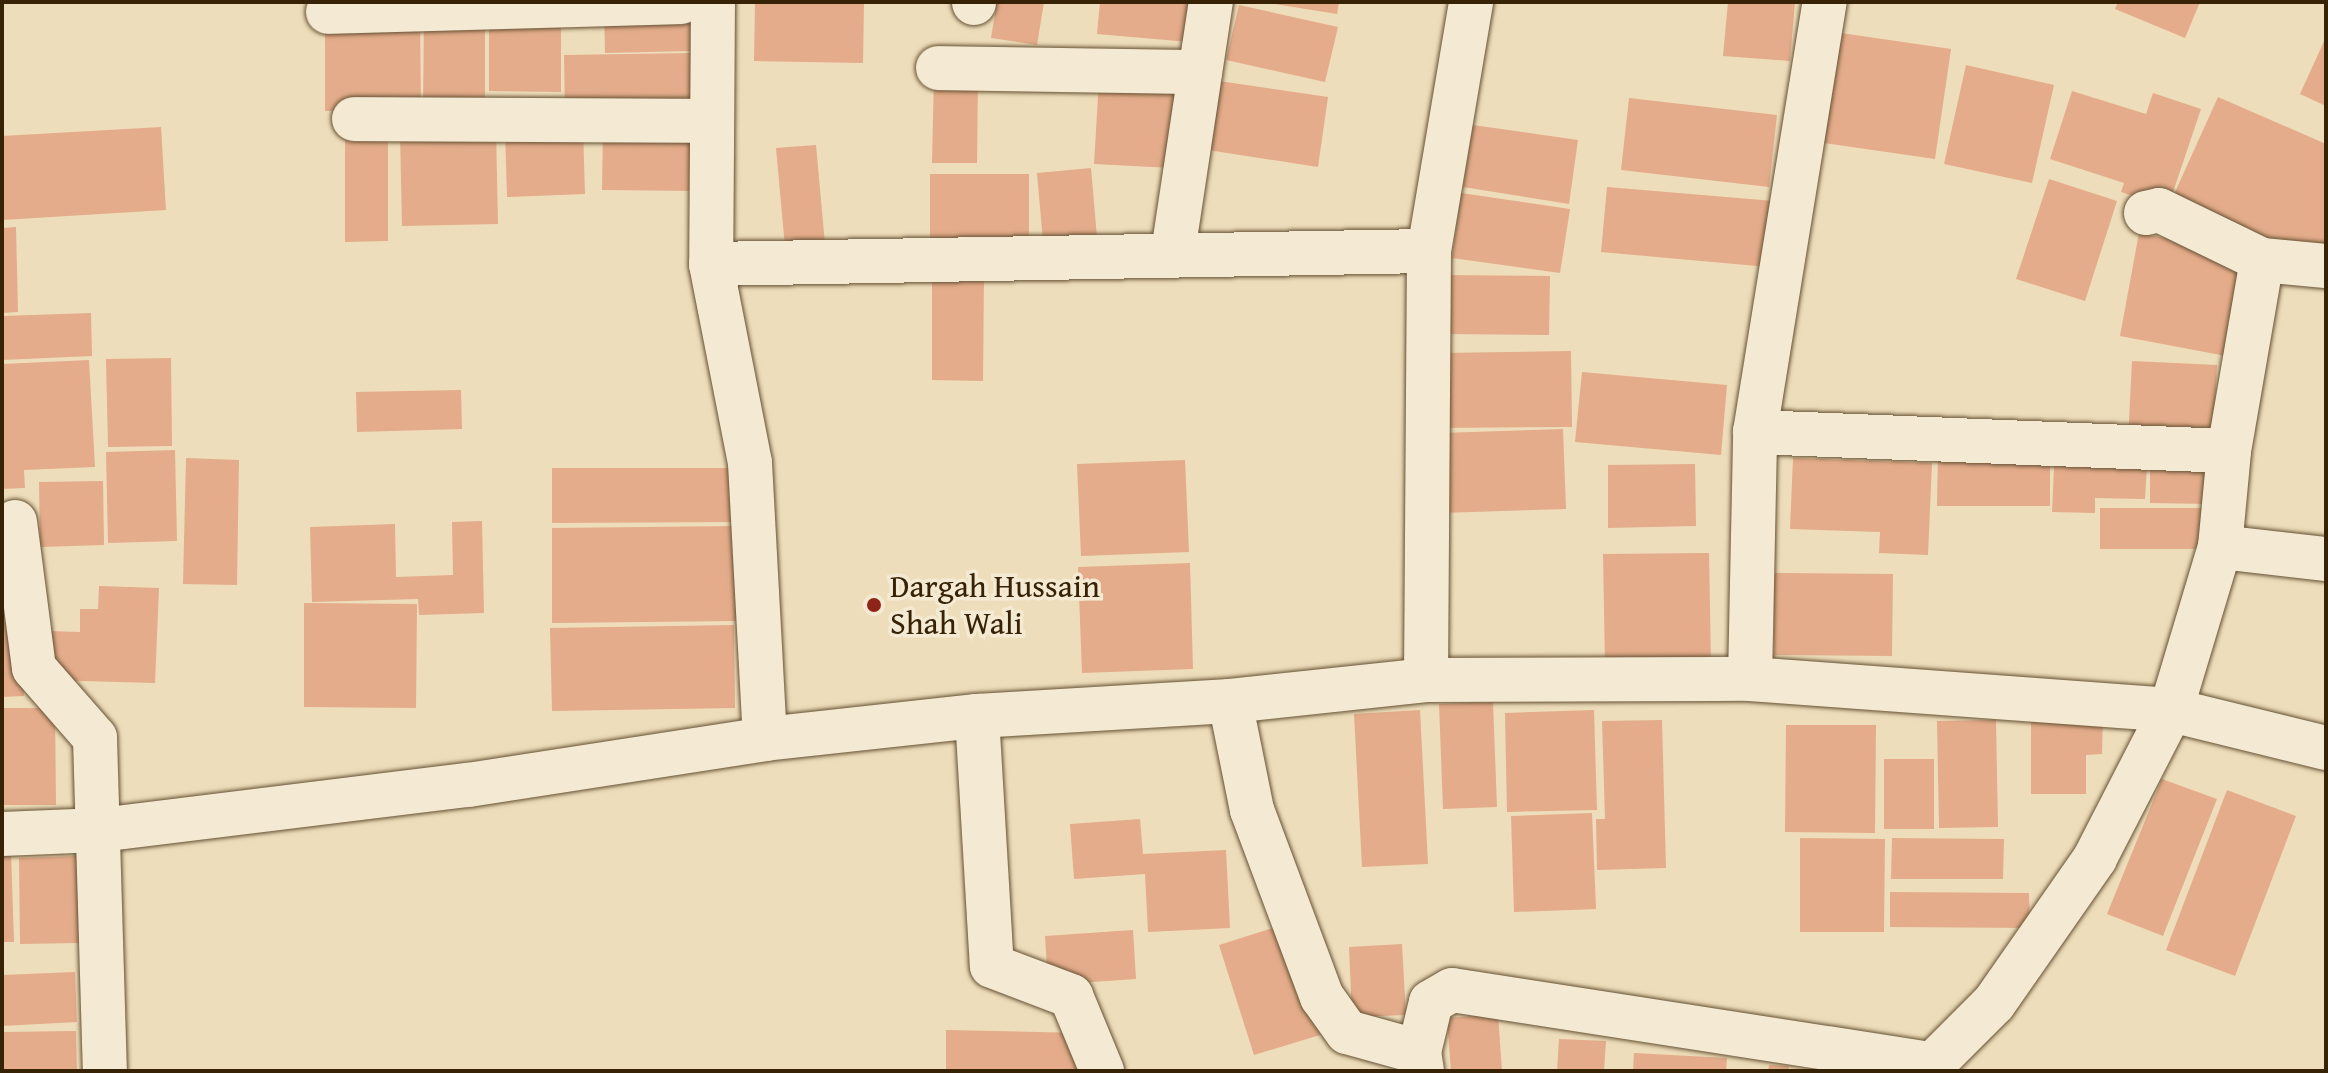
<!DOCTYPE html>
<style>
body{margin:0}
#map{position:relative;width:2328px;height:1073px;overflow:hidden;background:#eeddba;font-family:"Gentium Book Plus",serif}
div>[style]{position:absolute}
.building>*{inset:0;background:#e4ac8a}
.roads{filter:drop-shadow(0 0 2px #655133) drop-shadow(0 0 2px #655133)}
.street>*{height:44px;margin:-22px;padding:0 22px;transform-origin:22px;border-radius:22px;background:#f4e9d2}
.dots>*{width:22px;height:22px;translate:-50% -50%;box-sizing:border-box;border:4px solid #f4e9d2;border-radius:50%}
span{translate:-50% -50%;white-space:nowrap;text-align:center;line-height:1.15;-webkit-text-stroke:7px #f4e9d2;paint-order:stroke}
.poi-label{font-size:32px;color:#372206}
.left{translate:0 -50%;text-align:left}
.frame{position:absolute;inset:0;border:4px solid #372206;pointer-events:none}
</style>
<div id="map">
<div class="building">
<div style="clip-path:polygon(755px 2px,864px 2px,863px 63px,754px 61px)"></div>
<div style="clip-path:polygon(997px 2px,1044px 2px,1037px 45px,991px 38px)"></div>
<div style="clip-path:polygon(1100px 2px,1193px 2px,1189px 42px,1097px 34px)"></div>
<div style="clip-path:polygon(1262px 2px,1339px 2px,1337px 14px)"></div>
<div style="clip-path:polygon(1728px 2px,1795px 2px,1790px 61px,1723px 56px)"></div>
<div style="clip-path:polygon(2118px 2px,2200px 2px,2185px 38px,2115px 9px)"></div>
<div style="clip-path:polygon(1239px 5px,1338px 27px,1325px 82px,1226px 60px)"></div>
<div style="clip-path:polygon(689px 8px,691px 51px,605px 53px,604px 10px)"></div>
<div style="clip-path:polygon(489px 14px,561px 14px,561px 92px,489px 91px)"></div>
<div style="clip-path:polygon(424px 16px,485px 16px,485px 108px,423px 108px)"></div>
<div style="clip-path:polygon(325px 17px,420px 17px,421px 110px,325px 111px)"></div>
<div style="clip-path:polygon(1841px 33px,1951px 49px,1935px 159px,1824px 143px)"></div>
<div style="clip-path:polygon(2326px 37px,2326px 106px,2300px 94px)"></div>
<div style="clip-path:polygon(692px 53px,693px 112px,565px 114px,564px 55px)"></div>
<div style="clip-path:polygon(1966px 65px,2054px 85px,2032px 183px,1944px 164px)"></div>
<div style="clip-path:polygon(934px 74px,978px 75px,977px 163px,932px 163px)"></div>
<div style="clip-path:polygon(1099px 80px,1178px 84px,1172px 168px,1094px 164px)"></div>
<div style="clip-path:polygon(1219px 81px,1328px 97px,1318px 167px,1208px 150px)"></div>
<div style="clip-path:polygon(2072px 91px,2146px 114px,2153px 93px,2201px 109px,2168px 207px,2121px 192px,2124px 183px,2050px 159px)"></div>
<div style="clip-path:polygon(2218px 97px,2326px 144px,2326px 244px,2317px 265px,2171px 201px)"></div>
<div style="clip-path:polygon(1629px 98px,1777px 115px,1769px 187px,1621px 170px)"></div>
<div style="clip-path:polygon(1473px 125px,1578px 140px,1569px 204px,1463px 187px)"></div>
<div style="clip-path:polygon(161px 127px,166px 210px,2px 220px,2px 136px)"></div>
<div style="clip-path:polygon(603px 127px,699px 129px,697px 191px,602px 190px)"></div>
<div style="clip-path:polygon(583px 128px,585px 194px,507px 197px,505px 130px)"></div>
<div style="clip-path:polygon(345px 130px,388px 130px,388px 241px,345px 242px)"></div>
<div style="clip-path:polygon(496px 130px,498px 224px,402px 226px,400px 132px)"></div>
<div style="clip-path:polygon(816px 145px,826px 255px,786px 258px,776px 148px)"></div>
<div style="clip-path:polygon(1091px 168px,1098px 249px,1044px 253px,1037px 173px)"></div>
<div style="clip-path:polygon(930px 174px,1029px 174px,1029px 249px,930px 250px)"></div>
<div style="clip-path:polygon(2049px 179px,2117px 201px,2085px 301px,2016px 279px)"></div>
<div style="clip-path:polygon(1607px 187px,1774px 201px,1768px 267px,1601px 252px)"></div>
<div style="clip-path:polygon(1461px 193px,1570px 209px,1560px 273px,1452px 258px)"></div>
<div style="clip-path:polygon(16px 227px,18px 312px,2px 313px,2px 228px)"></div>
<div style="clip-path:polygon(2139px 233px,2246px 254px,2226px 356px,2120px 336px)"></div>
<div style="clip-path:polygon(1441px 275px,1550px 276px,1549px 335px,1440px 334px)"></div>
<div style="clip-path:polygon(932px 277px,984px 277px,983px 381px,932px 380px)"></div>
<div style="clip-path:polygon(91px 313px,92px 356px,2px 360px,2px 316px)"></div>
<div style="clip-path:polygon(1571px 351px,1572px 427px,1440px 428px,1439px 353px)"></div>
<div style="clip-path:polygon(171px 358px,172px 446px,108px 447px,106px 359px)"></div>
<div style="clip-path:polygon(89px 360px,95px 467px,24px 470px,25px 488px,2px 489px,2px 364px)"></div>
<div style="clip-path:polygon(2132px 361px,2217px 365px,2213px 445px,2128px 441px)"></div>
<div style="clip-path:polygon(1582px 372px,1727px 385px,1721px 455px,1575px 442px)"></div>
<div style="clip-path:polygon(461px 390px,462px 429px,357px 432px,356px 392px)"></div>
<div style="clip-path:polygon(1563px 429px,1566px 509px,1442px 513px,1440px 433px)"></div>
<div style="clip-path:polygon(2055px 446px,2148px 449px,2145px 499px,2095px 498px,2095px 513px,2052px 512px)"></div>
<div style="clip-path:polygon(175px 450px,177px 541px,108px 543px,106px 452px)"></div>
<div style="clip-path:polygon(1938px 451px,2050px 452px,2050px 506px,1937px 506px)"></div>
<div style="clip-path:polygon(186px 458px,239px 460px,237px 585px,183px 584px)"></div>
<div style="clip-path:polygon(1793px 458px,1932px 463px,1928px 555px,1879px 553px,1880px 532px,1790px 529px)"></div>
<div style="clip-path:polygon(2150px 458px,2208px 458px,2208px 504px,2150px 503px)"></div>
<div style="clip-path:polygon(1185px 460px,1189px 552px,1081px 556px,1077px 464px)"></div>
<div style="clip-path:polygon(1695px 464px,1696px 526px,1608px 528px,1608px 465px)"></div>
<div style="clip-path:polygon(552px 468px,739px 468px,739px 522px,552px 523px)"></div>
<div style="clip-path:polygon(103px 481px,104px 545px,40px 547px,39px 482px)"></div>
<div style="clip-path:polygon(2100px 508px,2205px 508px,2204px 549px,2100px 549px)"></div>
<div style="clip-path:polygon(482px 521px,484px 613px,419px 615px,418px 599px,312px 602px,310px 527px,395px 524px,396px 577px,453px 575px,452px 522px)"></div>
<div style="clip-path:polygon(737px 526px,738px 621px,552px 623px,552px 528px)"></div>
<div style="clip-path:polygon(1709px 553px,1711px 663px,1605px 666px,1603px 554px)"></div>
<div style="clip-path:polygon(1190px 563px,1193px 669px,1082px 673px,1078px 567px)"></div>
<div style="clip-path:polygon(1774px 573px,1893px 574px,1892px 656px,1774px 655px)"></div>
<div style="clip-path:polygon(99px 586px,159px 588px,155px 683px,47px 680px,49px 631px,80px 632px,80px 609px,98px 609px)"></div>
<div style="clip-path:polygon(304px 603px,417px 604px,416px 708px,304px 707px)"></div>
<div style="clip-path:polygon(19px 610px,24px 696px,2px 697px,2px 611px)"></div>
<div style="clip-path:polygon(734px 625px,735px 708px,552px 711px,550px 628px)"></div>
<div style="clip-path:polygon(1493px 702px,1497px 807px,1443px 809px,1439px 704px)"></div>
<div style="clip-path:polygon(2px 708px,55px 708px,56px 805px,2px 805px)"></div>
<div style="clip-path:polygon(1420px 710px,1428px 864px,1362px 867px,1354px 714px)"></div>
<div style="clip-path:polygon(1594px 710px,1597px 810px,1507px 812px,1505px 713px)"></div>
<div style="clip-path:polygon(2031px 713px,2103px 713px,2102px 754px,2086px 755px,2086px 794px,2031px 794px)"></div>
<div style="clip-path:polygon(1662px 720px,1666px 868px,1597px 870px,1596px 819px,1605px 819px,1602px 721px)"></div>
<div style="clip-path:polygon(1996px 720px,1998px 827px,1939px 828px,1937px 721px)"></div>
<div style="clip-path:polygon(1786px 725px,1876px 725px,1875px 833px,1785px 832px)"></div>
<div style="clip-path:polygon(1884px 759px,1934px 759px,1934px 829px,1884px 829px)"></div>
<div style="clip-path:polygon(2162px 779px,2217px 799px,2163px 936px,2107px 914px)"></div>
<div style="clip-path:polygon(2227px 790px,2296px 816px,2235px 976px,2166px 950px)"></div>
<div style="clip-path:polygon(1592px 813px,1596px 909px,1514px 912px,1511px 816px)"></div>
<div style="clip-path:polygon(1140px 819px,1143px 854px,1226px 850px,1230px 928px,1148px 932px,1145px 874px,1074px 879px,1070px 824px)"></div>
<div style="clip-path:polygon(1800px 838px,1885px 839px,1884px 932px,1800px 932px)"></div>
<div style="clip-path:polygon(1892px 838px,2004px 839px,2003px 879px,1891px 879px)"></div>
<div style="clip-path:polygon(2px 852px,11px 852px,14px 942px,2px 942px)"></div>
<div style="clip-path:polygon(78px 856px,79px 943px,20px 944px,19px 858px)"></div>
<div style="clip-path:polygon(1890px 892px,2029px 893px,2030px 928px,1890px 927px)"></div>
<div style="clip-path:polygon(1285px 924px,1320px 1035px,1254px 1055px,1219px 945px)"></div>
<div style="clip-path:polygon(1133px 930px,1136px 979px,1048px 985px,1045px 936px)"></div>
<div style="clip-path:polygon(1402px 944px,1406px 1015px,1352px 1017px,1349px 947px)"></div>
<div style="clip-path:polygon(75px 972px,77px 1022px,2px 1026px,2px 975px)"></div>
<div style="clip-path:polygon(1498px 1014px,1502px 1071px,1451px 1071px,1447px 1018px)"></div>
<div style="clip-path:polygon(946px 1030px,1082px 1033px,1081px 1071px,946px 1071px)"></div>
<div style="clip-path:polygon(76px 1031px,77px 1071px,2px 1071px,2px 1032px)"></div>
<div style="clip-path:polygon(1559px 1039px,1606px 1041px,1604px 1071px,1557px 1071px)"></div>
<div style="clip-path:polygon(1634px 1053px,1727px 1058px,1726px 1071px,1633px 1071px)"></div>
<div style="clip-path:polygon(1769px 1065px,1789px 1066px,1788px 1071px,1768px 1071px)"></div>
</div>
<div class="roads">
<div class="street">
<div style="left:713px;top:2px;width:262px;rotate:90.4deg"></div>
<div style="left:711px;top:264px;width:203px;rotate:78.9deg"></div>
<div style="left:750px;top:463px;width:276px;rotate:86.9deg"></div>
<div style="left:974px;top:3px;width:1px;rotate:-90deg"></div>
<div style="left:328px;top:12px;width:353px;rotate:-1.6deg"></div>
<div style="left:938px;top:68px;width:262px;rotate:0.9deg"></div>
<div style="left:354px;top:119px;width:358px;rotate:0.3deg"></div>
<div style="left:2146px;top:213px;width:13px;rotate:-13deg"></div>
<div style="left:2159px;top:210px;width:114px;rotate:25.9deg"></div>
<div style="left:1173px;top:252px;width:253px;rotate:-81.4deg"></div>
<div style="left:711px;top:264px;width:718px;rotate:-1.04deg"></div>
<div style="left:1429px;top:251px;width:253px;rotate:-80.4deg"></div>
<div style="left:1755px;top:432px;width:474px;rotate:2.3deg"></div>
<div style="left:15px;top:522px;width:147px;rotate:82.6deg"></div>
<div style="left:34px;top:668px;width:93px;rotate:48.9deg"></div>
<div style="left:95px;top:738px;width:333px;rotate:88.3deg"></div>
<div style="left:2220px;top:547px;width:107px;rotate:6.5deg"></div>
<div style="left:1750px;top:679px;width:247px;rotate:-88.8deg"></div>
<div style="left:1755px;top:432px;width:436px;rotate:-80.8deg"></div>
<div style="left:1426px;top:680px;width:429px;rotate:-89.6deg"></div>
<div style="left:1230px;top:701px;width:111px;rotate:78.6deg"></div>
<div style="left:1252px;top:810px;width:200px;rotate:69.5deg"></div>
<div style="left:1322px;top:997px;width:43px;rotate:54.5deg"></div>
<div style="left:1347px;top:1032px;width:75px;rotate:15.5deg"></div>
<div style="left:1419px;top:1052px;width:19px;rotate:81deg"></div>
<div style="left:977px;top:716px;width:250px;rotate:86.6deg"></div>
<div style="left:992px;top:966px;width:85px;rotate:20.8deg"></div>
<div style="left:1071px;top:996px;width:81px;rotate:67.5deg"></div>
<div style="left:2px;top:834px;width:98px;rotate:-2.3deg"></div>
<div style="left:100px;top:830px;width:372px;rotate:-7deg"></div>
<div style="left:469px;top:785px;width:300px;rotate:-8.8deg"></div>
<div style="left:765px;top:739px;width:213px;rotate:-6.2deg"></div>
<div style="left:977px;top:716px;width:253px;rotate:-3.4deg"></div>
<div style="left:1230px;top:701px;width:197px;rotate:-6.1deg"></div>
<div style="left:1426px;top:680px;width:324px;rotate:-0.2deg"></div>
<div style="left:1750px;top:679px;width:422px;rotate:4.2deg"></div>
<div style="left:2171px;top:710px;width:160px;rotate:13.8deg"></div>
<div style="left:1419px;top:1052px;width:51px;rotate:-76.5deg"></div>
<div style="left:1431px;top:1002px;width:24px;rotate:-30deg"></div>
<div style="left:1452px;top:990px;width:485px;rotate:8.8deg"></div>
<div style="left:1926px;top:1071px;width:96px;rotate:-45deg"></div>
<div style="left:1994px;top:1003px;width:177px;rotate:-55.1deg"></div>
<div style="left:2095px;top:858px;width:166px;rotate:-62.8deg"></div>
<div style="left:2171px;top:710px;width:170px;rotate:-73.3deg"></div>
<div style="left:2220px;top:547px;width:96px;rotate:-84.6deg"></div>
<div style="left:2229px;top:451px;width:194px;rotate:-80.2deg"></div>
<div style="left:2262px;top:260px;width:64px;rotate:5.4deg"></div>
</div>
</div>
<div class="dots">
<div style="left:874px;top:605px;background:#8f2418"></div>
</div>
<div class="poi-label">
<span class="left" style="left:890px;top:605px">Dargah Hussain<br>Shah Wali</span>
</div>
<div class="frame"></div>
</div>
